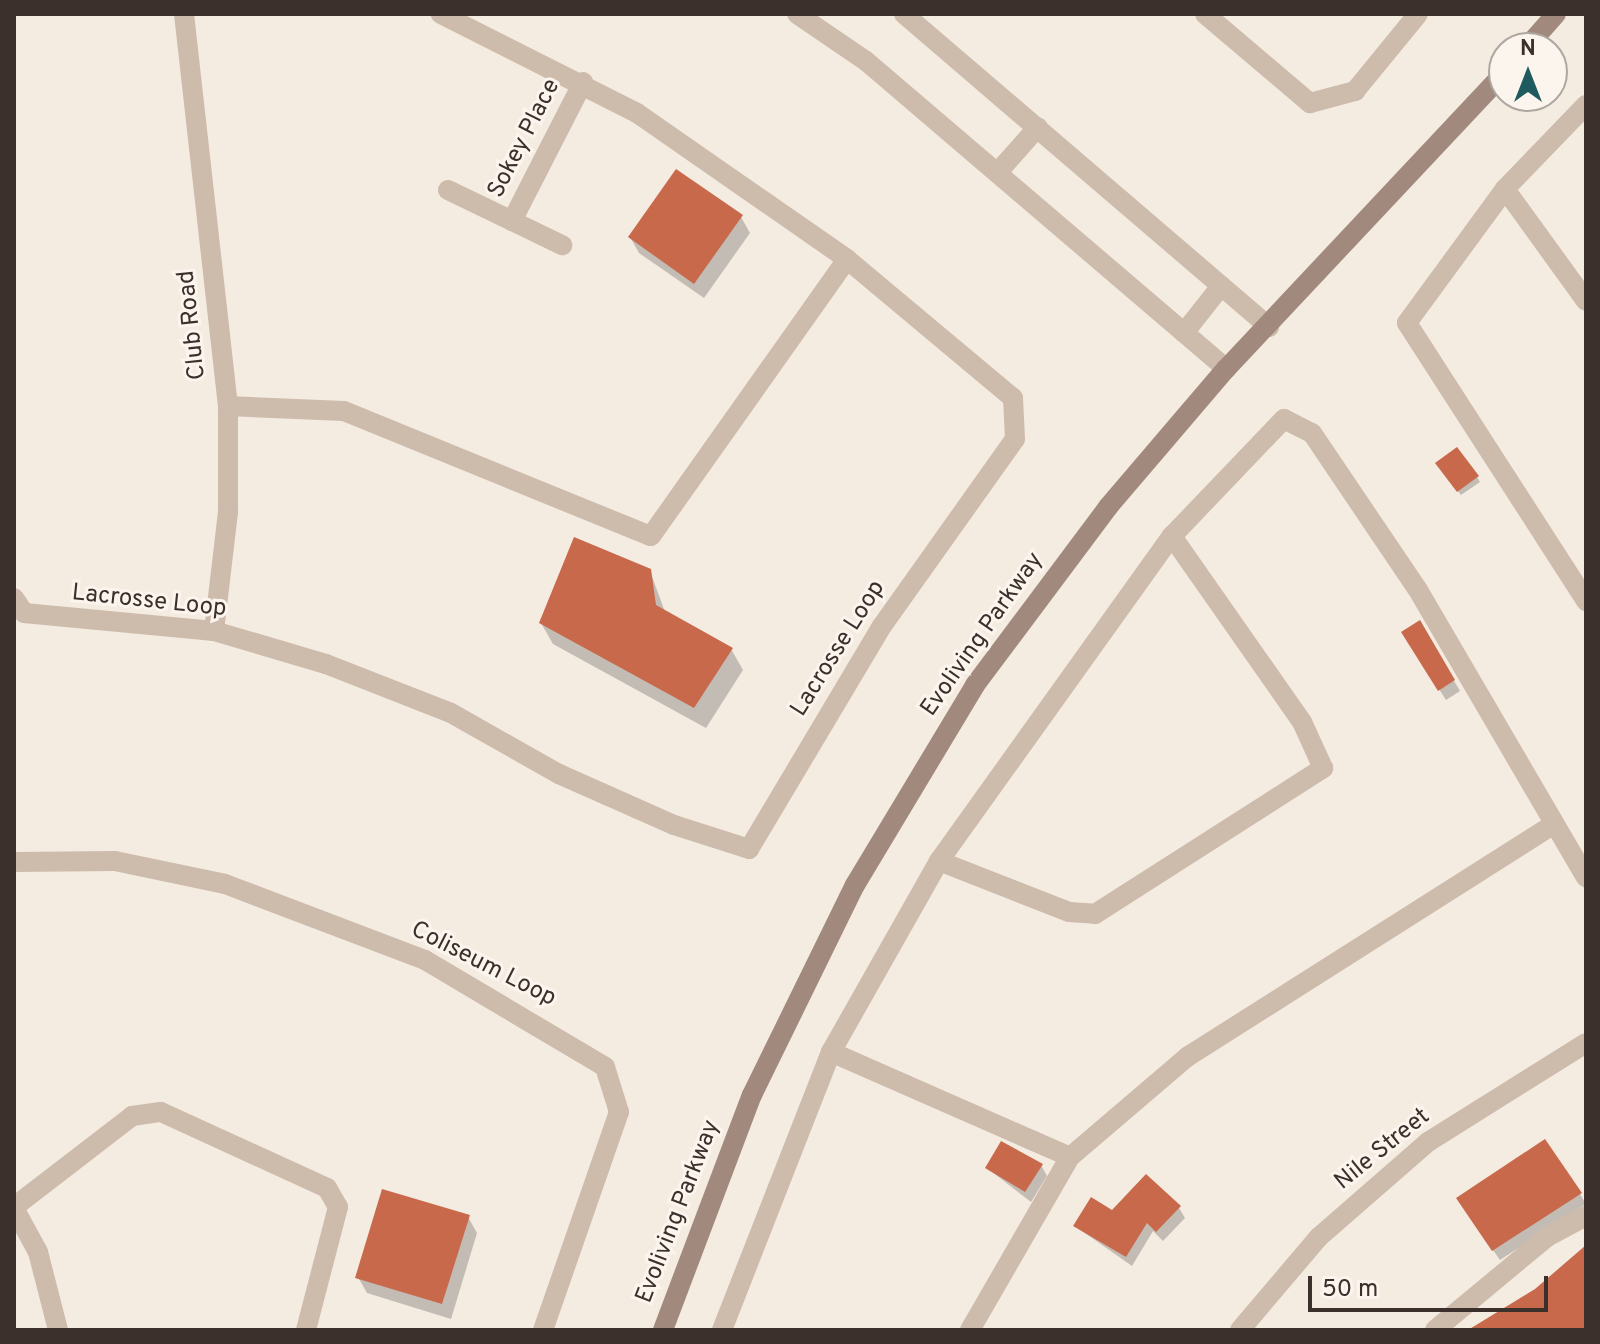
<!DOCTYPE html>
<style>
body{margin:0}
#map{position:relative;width:1600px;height:1344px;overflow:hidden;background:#f4ebe1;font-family:Overpass,sans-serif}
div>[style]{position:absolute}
.shadow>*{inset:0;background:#0003}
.building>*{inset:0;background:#c8694b}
.street>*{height:20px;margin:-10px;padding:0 10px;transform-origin:10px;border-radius:10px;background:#cdbbac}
.secondary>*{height:20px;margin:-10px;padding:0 10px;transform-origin:10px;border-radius:10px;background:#a18a7d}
span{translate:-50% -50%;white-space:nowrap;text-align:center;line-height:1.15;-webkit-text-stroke:6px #fbf5ee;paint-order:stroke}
.street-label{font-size:24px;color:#3b302b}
.frame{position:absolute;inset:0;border:16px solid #3b302b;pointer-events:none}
.north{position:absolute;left:1488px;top:32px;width:80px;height:80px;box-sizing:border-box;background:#fbf5ee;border:2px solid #aea6a0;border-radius:50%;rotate:0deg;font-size:22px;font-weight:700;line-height:32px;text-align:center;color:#3b302b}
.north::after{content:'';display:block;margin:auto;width:28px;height:36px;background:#1f5a5e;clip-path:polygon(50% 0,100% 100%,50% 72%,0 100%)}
.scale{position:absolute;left:1308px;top:1276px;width:240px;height:36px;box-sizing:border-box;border:4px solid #3b302b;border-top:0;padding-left:10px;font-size:24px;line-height:28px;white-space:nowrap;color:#3b302b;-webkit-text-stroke:6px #fbf5ee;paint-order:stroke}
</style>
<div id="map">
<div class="shadow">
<div style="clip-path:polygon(741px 217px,750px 233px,704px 298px,639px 253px,630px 237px)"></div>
<div style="clip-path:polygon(1440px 468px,1477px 477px,1480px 482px,1461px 495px)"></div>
<div style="clip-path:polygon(650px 571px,665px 612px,731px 649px,743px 670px,706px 728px,553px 644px,541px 623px)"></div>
<div style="clip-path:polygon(1420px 623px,1460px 691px,1446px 700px,1410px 643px)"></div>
<div style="clip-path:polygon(1041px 1165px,1047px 1176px,1031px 1202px,987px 1168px)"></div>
<div style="clip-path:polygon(1580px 1194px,1586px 1204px,1500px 1260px,1464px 1209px)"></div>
<div style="clip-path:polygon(1179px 1208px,1185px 1218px,1163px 1241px,1153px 1231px,1132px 1266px,1075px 1226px,1112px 1212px)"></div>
<div style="clip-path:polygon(468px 1217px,477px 1233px,451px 1319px,367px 1293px,358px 1277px)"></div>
</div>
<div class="building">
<div style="clip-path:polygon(676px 169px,743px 215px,694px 284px,628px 237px)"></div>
<div style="clip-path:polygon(1457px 447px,1479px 476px,1457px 492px,1435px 463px)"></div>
<div style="clip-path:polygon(574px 537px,651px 569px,656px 605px,733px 648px,694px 708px,539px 623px)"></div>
<div style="clip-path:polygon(1420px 620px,1455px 680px,1438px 691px,1401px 632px)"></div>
<div style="clip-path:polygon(1545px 1139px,1582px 1193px,1492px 1251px,1456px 1198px)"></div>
<div style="clip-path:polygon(1001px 1141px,1043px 1164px,1025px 1192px,985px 1168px)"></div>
<div style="clip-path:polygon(1146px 1174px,1181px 1206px,1156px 1232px,1147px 1223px,1126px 1257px,1073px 1226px,1091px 1197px,1112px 1210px)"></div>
<div style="clip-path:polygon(382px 1189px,470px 1215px,442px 1304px,355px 1278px)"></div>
<div style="clip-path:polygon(1586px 1245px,1586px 1330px,1468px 1330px,1535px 1289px)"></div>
</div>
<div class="street">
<div style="left:184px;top:14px;width:394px;rotate:83.6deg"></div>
<div style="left:228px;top:406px;width:106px;rotate:90deg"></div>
<div style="left:228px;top:512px;width:120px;rotate:96.7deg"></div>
<div style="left:797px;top:14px;width:83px;rotate:34.3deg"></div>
<div style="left:866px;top:61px;width:474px;rotate:40.5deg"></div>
<div style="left:904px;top:14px;width:481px;rotate:40.6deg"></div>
<div style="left:1205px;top:14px;width:138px;rotate:40.3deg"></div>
<div style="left:1310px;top:103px;width:47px;rotate:-14.9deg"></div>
<div style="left:1355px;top:91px;width:99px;rotate:-50.7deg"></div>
<div style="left:1586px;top:105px;width:117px;rotate:134deg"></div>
<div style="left:1505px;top:189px;width:166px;rotate:126.2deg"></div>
<div style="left:1407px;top:323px;width:331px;rotate:57.2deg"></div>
<div style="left:998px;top:172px;width:60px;rotate:-48.4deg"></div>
<div style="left:1505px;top:189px;width:138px;rotate:54.1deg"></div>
<div style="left:448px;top:190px;width:127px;rotate:25.8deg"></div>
<div style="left:512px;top:221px;width:156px;rotate:-62.9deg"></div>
<div style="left:1184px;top:333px;width:60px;rotate:-51.8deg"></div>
<div style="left:228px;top:406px;width:116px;rotate:2.5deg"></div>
<div style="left:344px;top:411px;width:331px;rotate:22.2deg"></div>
<div style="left:651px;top:536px;width:339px;rotate:-54.7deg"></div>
<div style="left:14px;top:598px;width:18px;rotate:56deg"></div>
<div style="left:24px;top:613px;width:191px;rotate:5.4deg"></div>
<div style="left:214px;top:631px;width:117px;rotate:16.4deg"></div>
<div style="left:326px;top:664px;width:134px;rotate:21.4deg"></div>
<div style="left:451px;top:713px;width:124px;rotate:29.5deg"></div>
<div style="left:559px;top:774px;width:126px;rotate:23.9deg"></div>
<div style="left:674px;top:825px;width:79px;rotate:17.7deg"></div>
<div style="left:749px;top:849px;width:260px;rotate:-59.2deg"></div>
<div style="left:882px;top:626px;width:229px;rotate:-54.6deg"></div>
<div style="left:1015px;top:439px;width:41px;rotate:-92.8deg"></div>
<div style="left:1013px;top:398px;width:217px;rotate:-140.1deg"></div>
<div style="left:847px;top:259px;width:256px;rotate:-145.2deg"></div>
<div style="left:637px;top:113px;width:220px;rotate:-153.2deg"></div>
<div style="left:939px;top:861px;width:140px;rotate:21.4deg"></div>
<div style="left:1069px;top:912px;width:26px;rotate:4deg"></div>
<div style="left:1095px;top:914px;width:271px;rotate:-32.6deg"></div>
<div style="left:1323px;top:768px;width:51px;rotate:-114.5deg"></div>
<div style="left:1302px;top:722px;width:227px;rotate:-125deg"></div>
<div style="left:14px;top:862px;width:101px;rotate:-0.6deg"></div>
<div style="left:115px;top:861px;width:112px;rotate:11.8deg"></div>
<div style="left:225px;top:884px;width:214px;rotate:20.8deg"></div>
<div style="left:425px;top:960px;width:209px;rotate:30.7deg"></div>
<div style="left:605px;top:1067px;width:47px;rotate:72.7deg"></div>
<div style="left:619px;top:1112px;width:231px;rotate:109.2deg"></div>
<div style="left:831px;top:1052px;width:261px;rotate:23.7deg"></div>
<div style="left:14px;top:1207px;width:149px;rotate:-37.6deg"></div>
<div style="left:132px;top:1116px;width:29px;rotate:-8deg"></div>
<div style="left:161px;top:1112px;width:183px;rotate:24.6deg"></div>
<div style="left:327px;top:1188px;width:22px;rotate:60deg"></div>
<div style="left:338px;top:1207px;width:127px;rotate:104.6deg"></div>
<div style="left:14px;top:1208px;width:50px;rotate:61.4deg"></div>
<div style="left:38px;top:1252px;width:81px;rotate:75.6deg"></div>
<div style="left:722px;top:1330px;width:299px;rotate:-68.6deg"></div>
<div style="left:831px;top:1052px;width:219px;rotate:-60.5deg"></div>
<div style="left:939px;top:861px;width:400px;rotate:-54.4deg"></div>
<div style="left:1172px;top:536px;width:162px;rotate:-46.3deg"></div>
<div style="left:1284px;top:419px;width:31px;rotate:27deg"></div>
<div style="left:1312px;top:433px;width:189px;rotate:56deg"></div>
<div style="left:1418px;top:590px;width:333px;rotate:59.7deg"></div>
<div style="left:970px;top:1330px;width:200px;rotate:-60deg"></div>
<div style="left:1070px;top:1157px;width:154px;rotate:-40.5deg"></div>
<div style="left:1187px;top:1057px;width:430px;rotate:-32.4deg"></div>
<div style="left:1240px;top:1330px;width:122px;rotate:-49.7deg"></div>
<div style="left:1319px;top:1237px;width:145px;rotate:-41.1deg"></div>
<div style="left:1428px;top:1142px;width:186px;rotate:-32.1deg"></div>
<div style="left:1435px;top:1330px;width:146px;rotate:-39.7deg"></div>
<div style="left:1547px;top:1237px;width:44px;rotate:-28.3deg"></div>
</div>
<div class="secondary">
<div style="left:1526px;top:48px;width:45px;rotate:-48.6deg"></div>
<div style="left:663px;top:1330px;width:251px;rotate:-69.3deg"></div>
<div style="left:752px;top:1095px;width:234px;rotate:-63.9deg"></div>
<div style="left:855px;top:885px;width:233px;rotate:-59deg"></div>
<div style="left:975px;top:685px;width:222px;rotate:-53.2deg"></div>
<div style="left:1108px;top:507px;width:182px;rotate:-49.5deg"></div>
<div style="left:1226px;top:369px;width:406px;rotate:-46.8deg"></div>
</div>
<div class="street-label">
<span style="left:525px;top:139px;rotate:-63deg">Sokey Place</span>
<span style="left:193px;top:325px;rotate:-96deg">Club Road</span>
<span style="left:149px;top:602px;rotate:6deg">Lacrosse Loop</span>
<span style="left:983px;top:635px;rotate:-55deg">Evoliving Parkway</span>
<span style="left:839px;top:649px;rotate:-58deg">Lacrosse Loop</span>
<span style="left:483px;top:965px;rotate:27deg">Coliseum Loop</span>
<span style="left:1383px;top:1150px;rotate:-39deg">Nile Street</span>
<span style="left:679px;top:1212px;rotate:-69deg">Evoliving Parkway</span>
</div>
<div class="frame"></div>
<div class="north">N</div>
<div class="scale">50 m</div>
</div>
